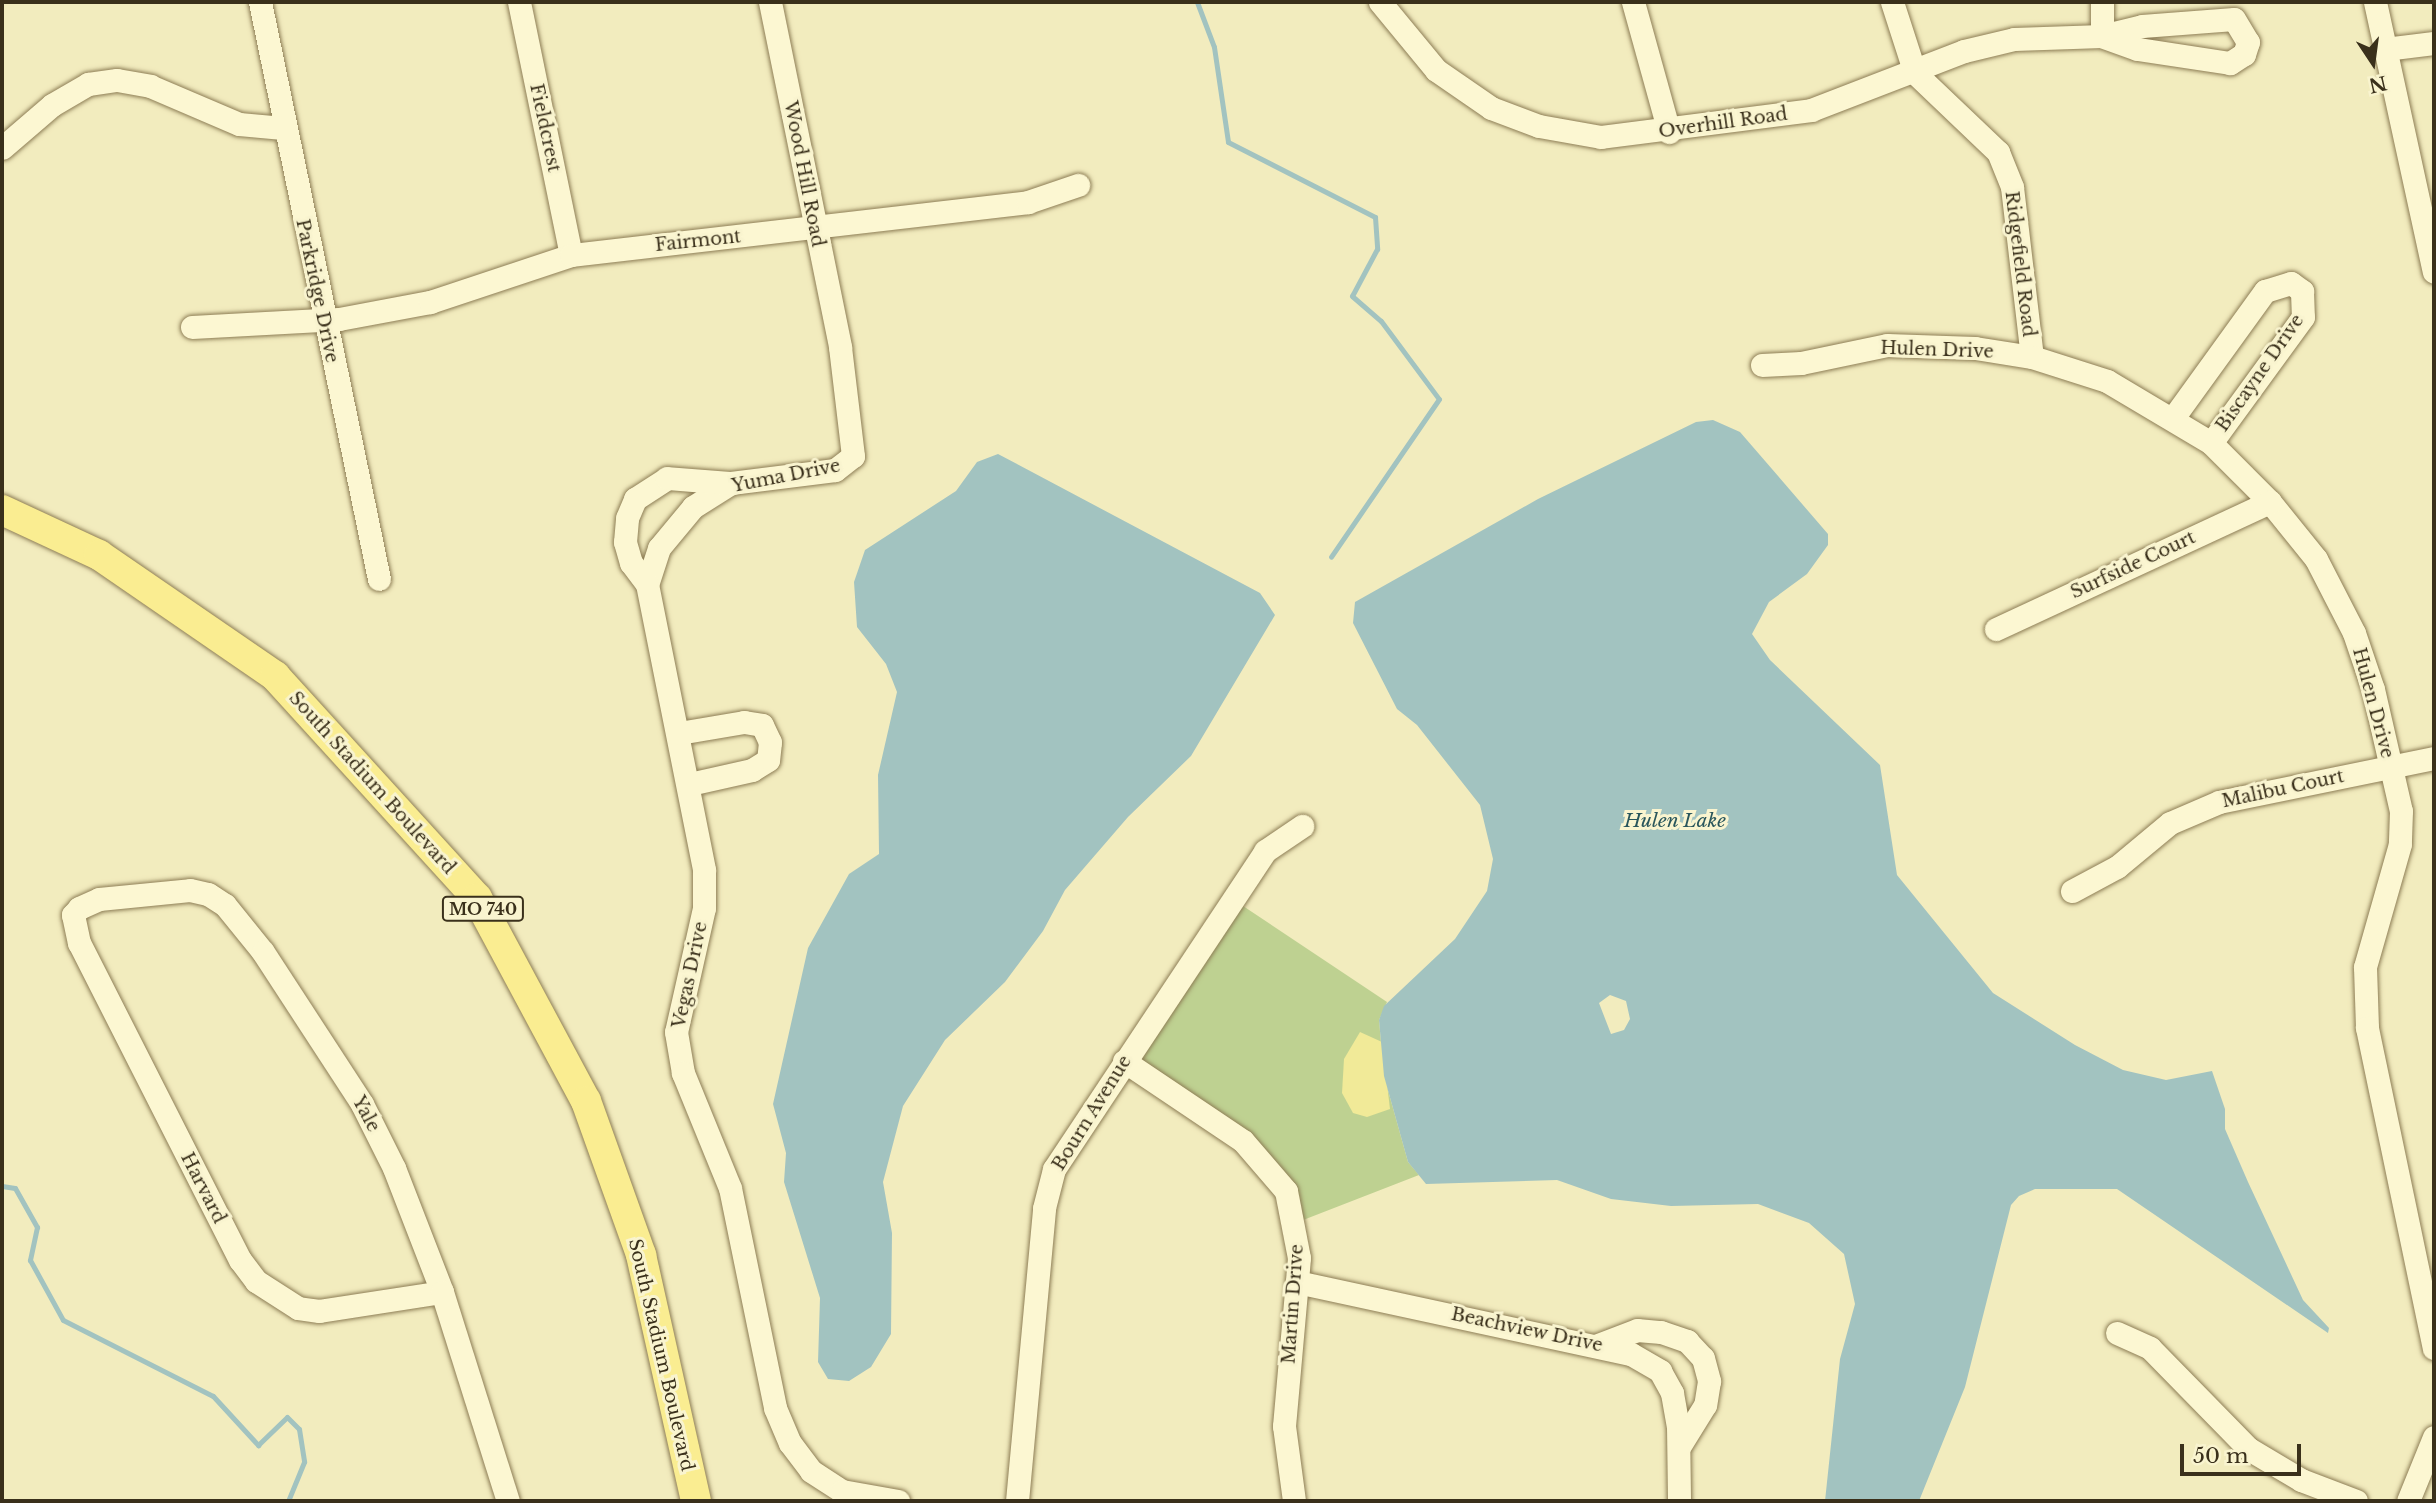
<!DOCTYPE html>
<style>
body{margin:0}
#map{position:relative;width:2436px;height:1503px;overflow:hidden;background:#f2ecbe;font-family:"Libre Baskerville",serif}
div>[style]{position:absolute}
.green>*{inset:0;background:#bed191}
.sand>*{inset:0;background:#f1ea98}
.water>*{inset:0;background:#a2c3c0}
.stream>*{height:5px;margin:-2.5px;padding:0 2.5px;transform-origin:2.5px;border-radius:2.5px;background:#a2c3c0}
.roads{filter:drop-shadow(0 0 2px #8d7d55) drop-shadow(0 0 2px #8d7d55)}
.minor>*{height:23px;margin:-11.5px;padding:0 11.5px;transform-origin:11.5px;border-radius:11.5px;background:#fcf7d2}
.major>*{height:30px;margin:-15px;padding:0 15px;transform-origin:15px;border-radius:15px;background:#faed91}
span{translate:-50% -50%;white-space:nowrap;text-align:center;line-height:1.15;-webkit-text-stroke:6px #f9f4cf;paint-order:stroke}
.shield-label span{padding:2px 5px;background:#f9f4cf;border:2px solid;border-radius:5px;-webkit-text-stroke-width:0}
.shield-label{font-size:16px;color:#3a301b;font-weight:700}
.street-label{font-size:18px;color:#3a301b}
.water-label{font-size:19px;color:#29565c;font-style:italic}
.frame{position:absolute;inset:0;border:4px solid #3a301b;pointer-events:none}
.north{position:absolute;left:2338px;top:28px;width:70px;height:70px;-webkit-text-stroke:5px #f9f4cf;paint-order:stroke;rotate:167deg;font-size:19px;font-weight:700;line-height:28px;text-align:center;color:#3a301b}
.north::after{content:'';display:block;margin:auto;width:24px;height:32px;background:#3a301b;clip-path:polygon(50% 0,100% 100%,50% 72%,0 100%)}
.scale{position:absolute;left:2180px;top:1444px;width:121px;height:32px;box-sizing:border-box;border:4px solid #3a301b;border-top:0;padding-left:9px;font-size:21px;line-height:24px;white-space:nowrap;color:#3a301b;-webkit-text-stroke:5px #f9f4cf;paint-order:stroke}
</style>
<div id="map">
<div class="green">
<div style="clip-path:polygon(1234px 900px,1387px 1002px,1379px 1020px,1384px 1076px,1408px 1162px,1419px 1175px,1298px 1222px,1287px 1190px,1126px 1061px)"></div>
</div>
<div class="sand">
<div style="clip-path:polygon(1360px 1032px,1382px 1042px,1390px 1109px,1367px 1117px,1353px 1113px,1342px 1093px,1344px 1059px)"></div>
</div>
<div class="water">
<div style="clip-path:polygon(evenodd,1713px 420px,1740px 432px,1828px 534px,1828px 545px,1807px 574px,1769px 602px,1752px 634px,1770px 660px,1880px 765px,1897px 875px,1993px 993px,2075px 1045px,2123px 1070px,2166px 1080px,2212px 1071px,2225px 1109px,2225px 1129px,2248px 1182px,2303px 1300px,2329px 1328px,2328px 1333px,2117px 1189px,2035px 1189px,2019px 1196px,2011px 1205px,1965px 1387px,1919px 1501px,1825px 1501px,1840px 1359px,1855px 1304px,1844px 1254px,1809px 1223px,1758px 1204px,1671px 1206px,1611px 1199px,1557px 1180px,1426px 1184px,1408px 1162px,1384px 1076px,1379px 1020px,1384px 1006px,1455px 939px,1487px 891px,1493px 859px,1480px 805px,1417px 725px,1397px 709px,1353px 623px,1355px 602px,1538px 499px,1696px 422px,1713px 420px,1610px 995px,1626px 1001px,1630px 1019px,1624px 1030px,1611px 1034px,1599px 1003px,1610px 995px)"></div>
<div style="clip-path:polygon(998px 454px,1260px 593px,1275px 615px,1191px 756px,1128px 817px,1065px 890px,1043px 931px,1005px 982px,945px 1040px,903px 1106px,883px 1182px,892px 1233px,891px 1334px,871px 1367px,849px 1381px,828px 1379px,818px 1362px,820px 1298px,784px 1182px,786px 1153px,773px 1104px,808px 948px,849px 874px,879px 854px,878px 775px,897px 692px,886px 664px,857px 627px,854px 582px,865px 550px,956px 491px,977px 462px)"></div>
</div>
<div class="stream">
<div style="left:1197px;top:2px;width:48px;rotate:69.3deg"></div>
<div style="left:1214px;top:47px;width:96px;rotate:81.6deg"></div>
<div style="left:1228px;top:142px;width:165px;rotate:27deg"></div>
<div style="left:1375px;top:217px;width:32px;rotate:86deg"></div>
<div style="left:1377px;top:249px;width:53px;rotate:118deg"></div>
<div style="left:1352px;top:296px;width:38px;rotate:41deg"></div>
<div style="left:1381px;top:321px;width:97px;rotate:53.4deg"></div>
<div style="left:1439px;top:399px;width:191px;rotate:124.4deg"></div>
<div style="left:2px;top:1186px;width:13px;rotate:9deg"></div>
<div style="left:15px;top:1188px;width:45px;rotate:60.6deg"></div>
<div style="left:37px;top:1227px;width:34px;rotate:102deg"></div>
<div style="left:30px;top:1260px;width:68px;rotate:61.2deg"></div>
<div style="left:63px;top:1320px;width:168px;rotate:26.9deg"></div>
<div style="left:213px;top:1396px;width:67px;rotate:47.4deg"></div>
<div style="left:258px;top:1445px;width:40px;rotate:-44deg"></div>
<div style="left:287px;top:1417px;width:17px;rotate:45deg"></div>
<div style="left:299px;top:1429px;width:33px;rotate:81deg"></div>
<div style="left:304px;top:1462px;width:42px;rotate:112.3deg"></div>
</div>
<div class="roads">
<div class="minor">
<div style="left:260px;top:2px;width:589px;rotate:78.35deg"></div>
<div style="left:519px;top:2px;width:258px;rotate:78.4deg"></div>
<div style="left:770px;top:2px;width:352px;rotate:78.5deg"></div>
<div style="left:840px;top:347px;width:110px;rotate:83.2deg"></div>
<div style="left:853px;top:456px;width:23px;rotate:142deg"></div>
<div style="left:835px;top:470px;width:105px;rotate:172.9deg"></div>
<div style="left:731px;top:483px;width:45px;rotate:147.7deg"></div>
<div style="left:693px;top:507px;width:53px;rotate:129.7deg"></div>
<div style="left:659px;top:548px;width:38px;rotate:108deg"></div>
<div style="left:647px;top:584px;width:292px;rotate:78.7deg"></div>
<div style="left:704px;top:870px;width:38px;rotate:90deg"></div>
<div style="left:704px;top:908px;width:127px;rotate:102.7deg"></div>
<div style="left:676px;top:1032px;width:42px;rotate:80.3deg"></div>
<div style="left:683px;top:1073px;width:124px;rotate:67.8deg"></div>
<div style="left:730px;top:1188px;width:225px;rotate:78.4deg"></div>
<div style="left:775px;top:1408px;width:38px;rotate:67deg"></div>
<div style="left:790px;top:1443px;width:35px;rotate:53deg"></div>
<div style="left:811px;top:1471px;width:37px;rotate:33deg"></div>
<div style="left:842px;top:1491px;width:57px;rotate:10.1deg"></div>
<div style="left:1380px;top:2px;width:88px;rotate:50.5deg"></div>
<div style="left:1436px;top:70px;width:67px;rotate:34.6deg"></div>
<div style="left:1491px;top:108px;width:51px;rotate:20.6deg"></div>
<div style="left:1539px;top:126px;width:63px;rotate:10.1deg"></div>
<div style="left:1601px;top:137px;width:212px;rotate:-7.3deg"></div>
<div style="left:1811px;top:110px;width:164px;rotate:-21.1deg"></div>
<div style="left:1964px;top:51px;width:51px;rotate:-13.5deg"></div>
<div style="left:2014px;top:39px;width:88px;rotate:-2deg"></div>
<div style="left:2102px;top:36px;width:41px;rotate:-14deg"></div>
<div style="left:2142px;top:26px;width:92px;rotate:-4.4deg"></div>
<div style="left:2234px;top:19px;width:27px;rotate:59deg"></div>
<div style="left:2248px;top:42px;width:13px;rotate:108deg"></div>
<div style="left:2244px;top:54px;width:17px;rotate:147deg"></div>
<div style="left:2230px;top:63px;width:94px;rotate:-171.4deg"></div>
<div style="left:2137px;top:49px;width:37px;rotate:-160deg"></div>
<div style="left:1633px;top:2px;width:135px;rotate:74.5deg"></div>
<div style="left:1892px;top:2px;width:75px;rotate:72.1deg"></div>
<div style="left:1915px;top:73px;width:115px;rotate:43.6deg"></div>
<div style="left:1998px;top:152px;width:38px;rotate:68deg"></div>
<div style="left:2012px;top:187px;width:171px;rotate:83.3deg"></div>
<div style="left:2375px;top:2px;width:276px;rotate:77.7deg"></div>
<div style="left:2102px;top:36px;width:34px;rotate:-90deg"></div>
<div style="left:2385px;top:49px;width:49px;rotate:-7deg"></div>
<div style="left:2px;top:148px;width:66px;rotate:-40.7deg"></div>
<div style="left:52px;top:105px;width:42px;rotate:-30.3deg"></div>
<div style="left:88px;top:84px;width:29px;rotate:-8deg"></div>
<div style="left:117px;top:80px;width:34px;rotate:10deg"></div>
<div style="left:150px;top:86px;width:97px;rotate:23.1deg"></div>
<div style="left:239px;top:124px;width:44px;rotate:5.2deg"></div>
<div style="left:192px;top:327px;width:147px;rotate:-3.1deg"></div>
<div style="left:339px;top:319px;width:93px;rotate:-10.6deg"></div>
<div style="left:430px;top:302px;width:149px;rotate:-18.4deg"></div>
<div style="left:571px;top:255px;width:460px;rotate:-6.6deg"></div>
<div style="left:1028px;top:202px;width:53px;rotate:-18.8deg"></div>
<div style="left:1762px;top:365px;width:39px;rotate:-3deg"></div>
<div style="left:1801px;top:363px;width:88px;rotate:-11.8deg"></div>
<div style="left:1887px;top:345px;width:88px;rotate:2deg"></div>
<div style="left:1975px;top:348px;width:58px;rotate:9deg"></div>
<div style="left:2032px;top:357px;width:79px;rotate:17.7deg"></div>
<div style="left:2107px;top:381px;width:121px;rotate:30.8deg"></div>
<div style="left:2211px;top:443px;width:83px;rotate:45deg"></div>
<div style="left:2270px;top:502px;width:73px;rotate:51.1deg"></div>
<div style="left:2316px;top:559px;width:83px;rotate:62.8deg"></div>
<div style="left:2354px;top:633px;width:59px;rotate:71.3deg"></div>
<div style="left:2373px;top:689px;width:125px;rotate:77.1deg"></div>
<div style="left:2401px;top:811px;width:33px;rotate:92deg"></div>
<div style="left:2400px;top:844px;width:128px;rotate:105.9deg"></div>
<div style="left:2365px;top:967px;width:61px;rotate:88.1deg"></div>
<div style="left:2367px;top:1028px;width:327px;rotate:78.2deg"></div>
<div style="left:2173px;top:418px;width:157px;rotate:-54.1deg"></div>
<div style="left:2265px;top:291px;width:27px;rotate:-17deg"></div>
<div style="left:2291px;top:283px;width:14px;rotate:36deg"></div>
<div style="left:2302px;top:291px;width:26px;rotate:88deg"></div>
<div style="left:2303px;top:317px;width:156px;rotate:126.1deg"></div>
<div style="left:647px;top:584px;width:26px;rotate:-127deg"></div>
<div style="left:631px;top:563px;width:22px;rotate:-106deg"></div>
<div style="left:625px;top:542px;width:24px;rotate:-85deg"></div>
<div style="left:627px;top:518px;width:21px;rotate:-67deg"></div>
<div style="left:635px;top:499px;width:38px;rotate:-33deg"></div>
<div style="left:667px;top:478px;width:64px;rotate:4.5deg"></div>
<div style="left:1996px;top:629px;width:302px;rotate:-24.9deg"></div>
<div style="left:679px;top:733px;width:66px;rotate:-9.6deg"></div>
<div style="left:744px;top:722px;width:18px;rotate:9deg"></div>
<div style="left:762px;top:725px;width:19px;rotate:65deg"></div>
<div style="left:770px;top:742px;width:18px;rotate:96deg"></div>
<div style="left:768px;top:760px;width:19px;rotate:148deg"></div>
<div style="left:752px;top:770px;width:64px;rotate:167.3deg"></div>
<div style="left:2072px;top:891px;width:51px;rotate:-28.1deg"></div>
<div style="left:2117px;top:867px;width:69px;rotate:-39.7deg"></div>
<div style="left:2170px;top:823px;width:53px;rotate:-23.2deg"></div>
<div style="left:2219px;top:802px;width:219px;rotate:-11.6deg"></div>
<div style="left:1124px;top:1061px;width:143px;rotate:33.9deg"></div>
<div style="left:1243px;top:1141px;width:66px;rotate:49.3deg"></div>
<div style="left:1286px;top:1191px;width:68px;rotate:79deg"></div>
<div style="left:1299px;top:1258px;width:169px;rotate:95.1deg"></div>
<div style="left:1284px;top:1426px;width:76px;rotate:82.4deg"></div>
<div style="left:1297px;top:1282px;width:342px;rotate:12.2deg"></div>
<div style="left:1631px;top:1354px;width:34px;rotate:30deg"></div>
<div style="left:1660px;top:1371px;width:25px;rotate:61deg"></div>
<div style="left:1672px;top:1393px;width:34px;rotate:80deg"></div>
<div style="left:1678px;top:1426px;width:75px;rotate:89.2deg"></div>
<div style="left:442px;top:1292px;width:124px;rotate:171.2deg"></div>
<div style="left:319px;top:1311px;width:21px;rotate:-172deg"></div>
<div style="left:298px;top:1308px;width:50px;rotate:-147.3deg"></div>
<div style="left:256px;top:1281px;width:26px;rotate:-127deg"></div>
<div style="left:240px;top:1260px;width:356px;rotate:-116.9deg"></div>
<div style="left:79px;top:943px;width:29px;rotate:-102deg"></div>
<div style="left:73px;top:915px;width:9px;rotate:-49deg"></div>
<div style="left:79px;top:908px;width:22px;rotate:-24deg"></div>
<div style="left:99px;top:899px;width:91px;rotate:-5.6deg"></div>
<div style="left:190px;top:890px;width:18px;rotate:13deg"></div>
<div style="left:208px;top:894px;width:20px;rotate:33deg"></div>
<div style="left:225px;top:905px;width:60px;rotate:51deg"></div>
<div style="left:263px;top:952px;width:181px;rotate:56.9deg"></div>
<div style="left:362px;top:1104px;width:72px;rotate:63.4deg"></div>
<div style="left:394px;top:1168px;width:133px;rotate:68.8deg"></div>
<div style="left:442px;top:1292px;width:219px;rotate:72.5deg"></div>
<div style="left:2117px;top:1333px;width:36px;rotate:24deg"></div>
<div style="left:2150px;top:1348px;width:141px;rotate:45.6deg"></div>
<div style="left:2249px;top:1449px;width:61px;rotate:30.8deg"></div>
<div style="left:2301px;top:1480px;width:59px;rotate:20.9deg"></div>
<div style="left:1598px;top:1345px;width:42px;rotate:-21deg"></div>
<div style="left:1637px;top:1330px;width:24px;rotate:5deg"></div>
<div style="left:1661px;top:1332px;width:28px;rotate:19deg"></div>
<div style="left:1687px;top:1341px;width:23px;rotate:47deg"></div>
<div style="left:1703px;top:1358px;width:24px;rotate:75deg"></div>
<div style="left:1709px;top:1381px;width:24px;rotate:99deg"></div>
<div style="left:1705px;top:1405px;width:49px;rotate:121.8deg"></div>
<div style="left:1017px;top:1501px;width:294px;rotate:-84.7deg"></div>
<div style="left:1044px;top:1208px;width:40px;rotate:-75.6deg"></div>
<div style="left:1054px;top:1169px;width:382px;rotate:-56.4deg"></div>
<div style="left:1265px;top:851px;width:45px;rotate:-34deg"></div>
<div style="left:2408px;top:1501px;width:69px;rotate:-67.9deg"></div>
</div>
<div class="major">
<div style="left:2px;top:510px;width:107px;rotate:24.9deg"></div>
<div style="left:99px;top:555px;width:214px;rotate:34.5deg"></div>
<div style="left:275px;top:676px;width:300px;rotate:47.7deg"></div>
<div style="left:477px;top:898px;width:230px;rotate:61.8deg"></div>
<div style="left:586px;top:1101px;width:164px;rotate:70.3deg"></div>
<div style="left:641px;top:1255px;width:252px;rotate:77.4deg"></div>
</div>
</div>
<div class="shield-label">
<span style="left:483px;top:909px">MO 740</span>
</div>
<div class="street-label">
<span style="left:1723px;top:123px;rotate:-8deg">Overhill Road</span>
<span style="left:545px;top:128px;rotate:78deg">Fieldcrest</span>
<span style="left:804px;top:174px;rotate:79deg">Wood Hill Road</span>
<span style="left:698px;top:241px;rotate:-6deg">Fairmont</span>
<span style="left:2020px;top:264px;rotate:83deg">Ridgefield Road</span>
<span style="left:317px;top:291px;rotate:78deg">Parkridge Drive</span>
<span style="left:1937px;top:350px;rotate:2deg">Hulen Drive</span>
<span style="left:2260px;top:373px;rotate:-55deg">Biscayne Drive</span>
<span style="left:786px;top:476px;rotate:-11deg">Yuma Drive</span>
<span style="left:2133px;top:565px;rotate:-25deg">Surfside Court</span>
<span style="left:2373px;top:703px;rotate:75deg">Hulen Drive</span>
<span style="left:372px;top:783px;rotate:48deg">South Stadium Boulevard</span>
<span style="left:2283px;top:789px;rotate:-12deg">Malibu Court</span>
<span style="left:690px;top:975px;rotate:-78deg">Vegas Drive</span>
<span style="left:1092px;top:1113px;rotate:-58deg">Bourn Avenue</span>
<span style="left:366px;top:1114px;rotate:62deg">Yale</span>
<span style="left:203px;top:1188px;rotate:63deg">Harvard</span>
<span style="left:1293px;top:1304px;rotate:-86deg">Martin Drive</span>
<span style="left:1527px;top:1330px;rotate:12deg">Beachview Drive</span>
<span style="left:661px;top:1355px;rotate:77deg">South Stadium Boulevard</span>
</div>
<div class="water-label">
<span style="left:1675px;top:821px">Hulen Lake</span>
</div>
<div class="frame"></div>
<div class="north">N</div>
<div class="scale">50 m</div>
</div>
